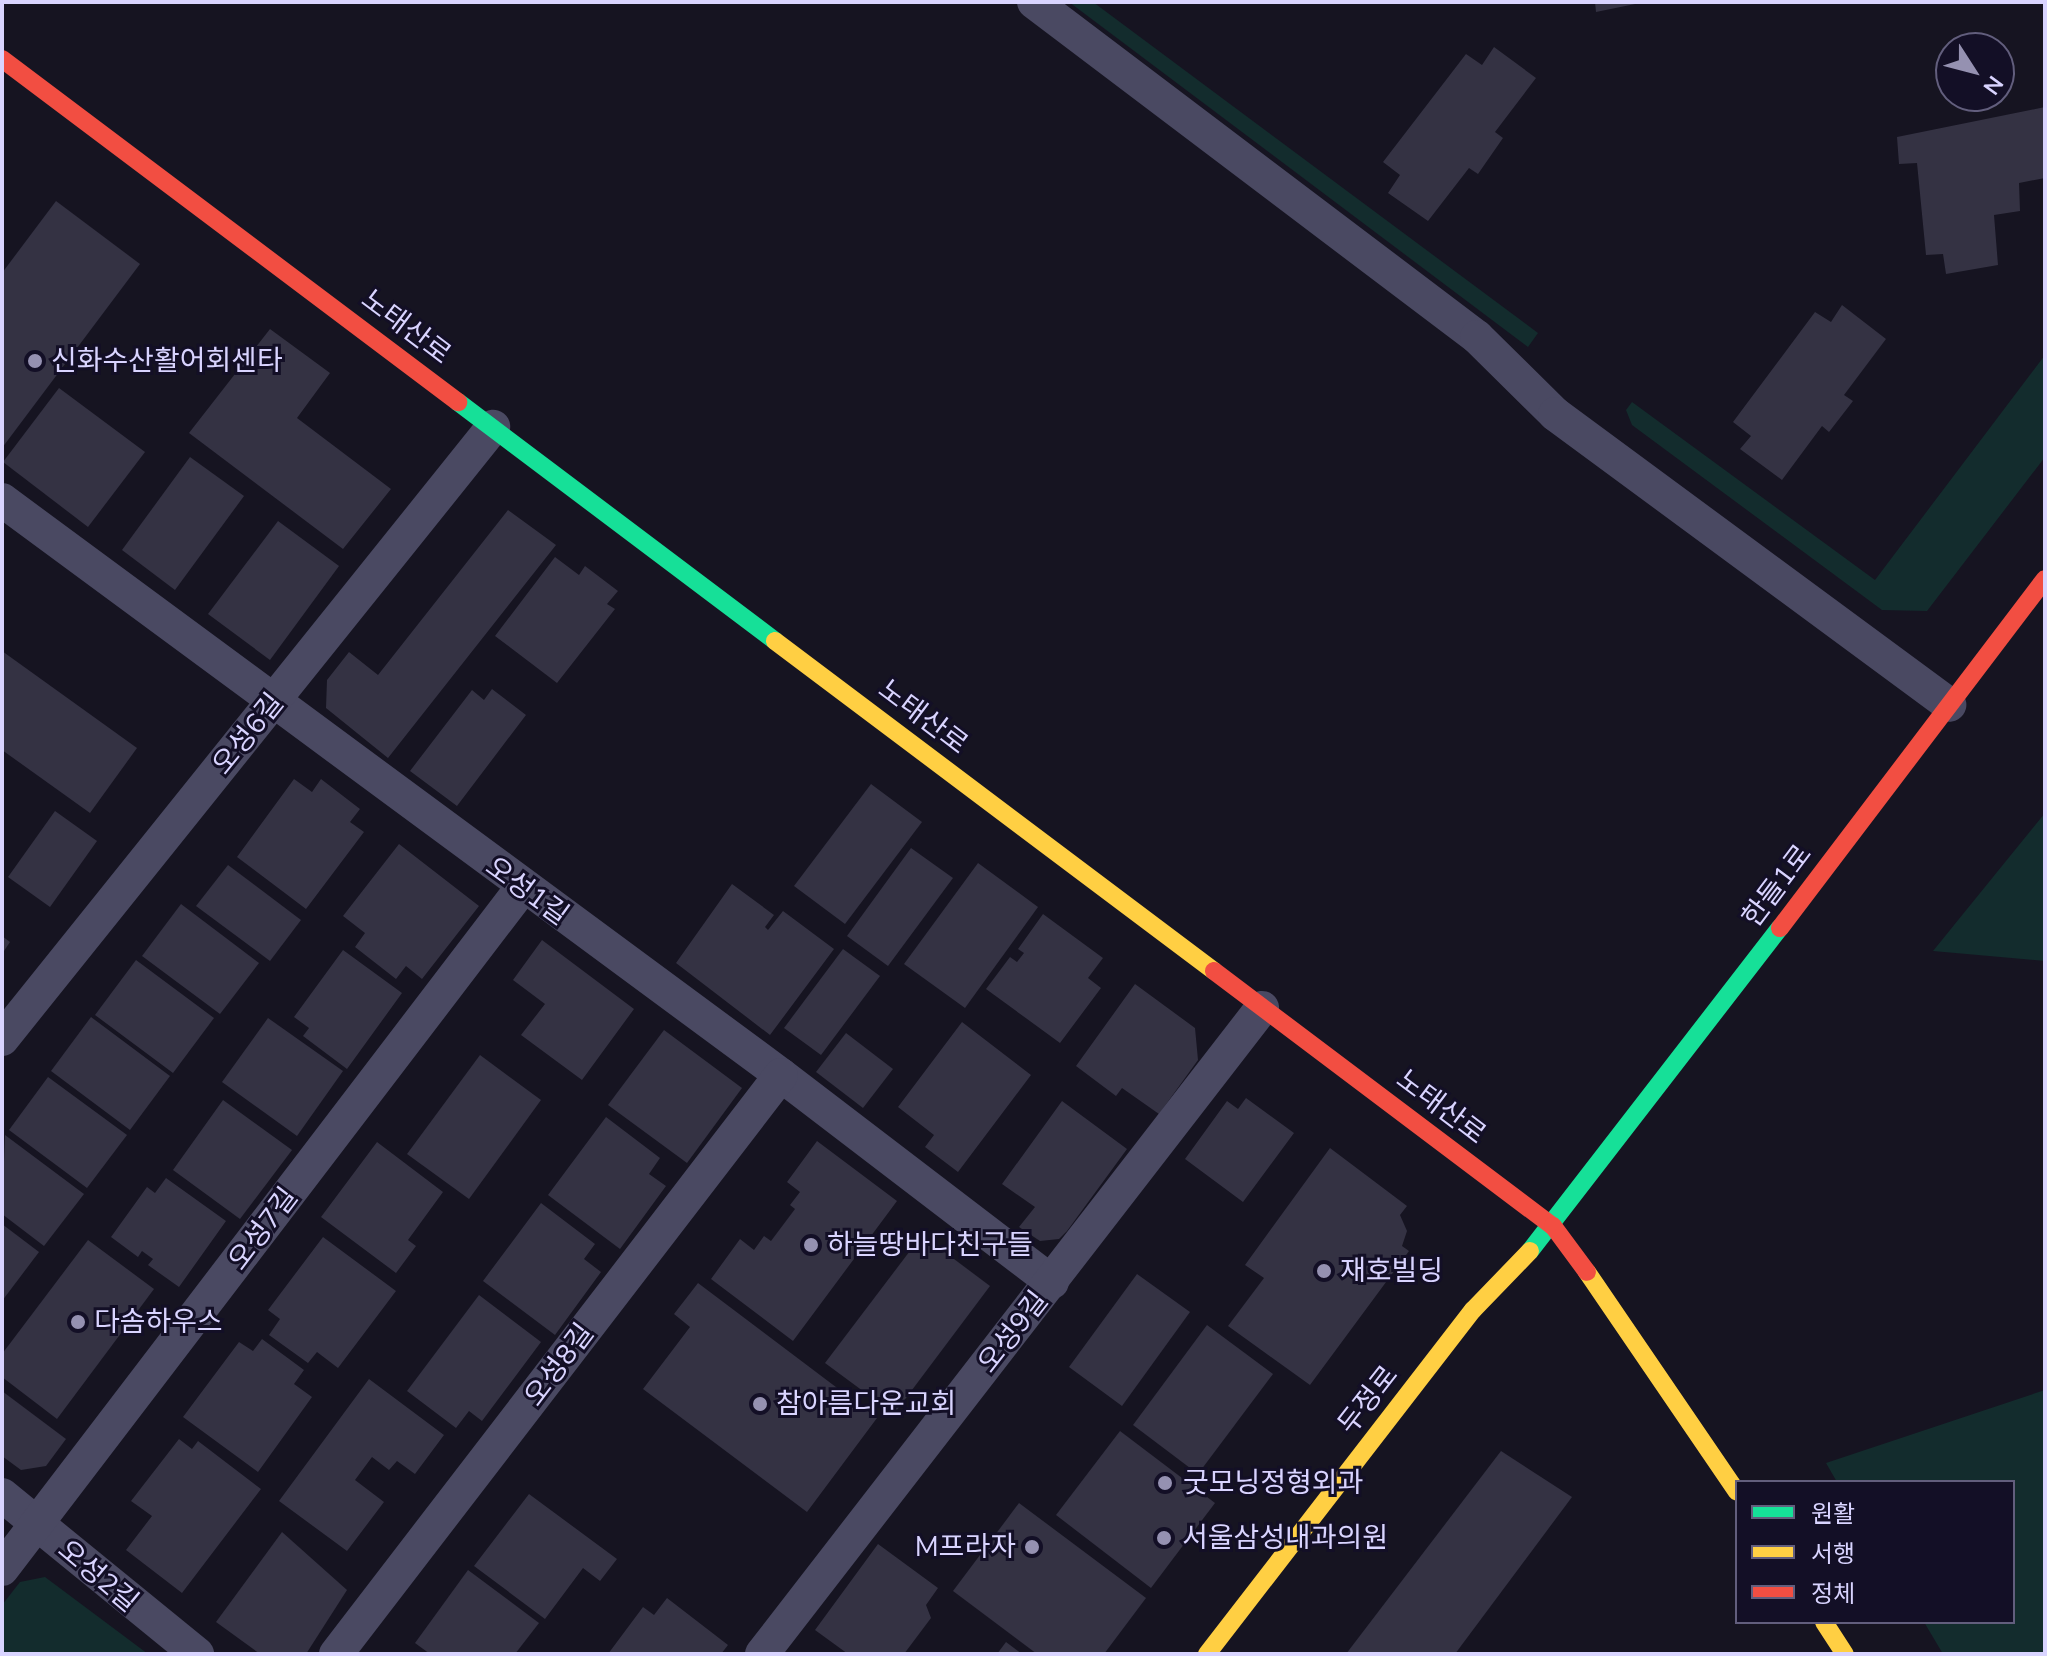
<!DOCTYPE html>
<meta charset="utf-8">
<style>
body{margin:0}
#map{position:relative;width:2047px;height:1656px;overflow:hidden;background:#161421;font-family:"Nunito Sans","Noto Sans KR",sans-serif}
div>[style]{position:absolute}
.green>*{inset:0;background:#132c2d}
.building>*{inset:0;background:#343243}
.street>*{height:34px;margin:-17px;padding:0 17px;transform-origin:17px;border-radius:17px;background:#4a4962}
.fast>*{height:18px;margin:-9px;padding:0 9px;transform-origin:9px;border-radius:9px;background:#16e098}
.slow>*{height:18px;margin:-9px;padding:0 9px;transform-origin:9px;border-radius:9px;background:#ffcf43}
.jam>*{height:18px;margin:-9px;padding:0 9px;transform-origin:9px;border-radius:9px;background:#f24e42}
.dots>*{width:22px;height:22px;translate:-50% -50%;box-sizing:border-box;border:4px solid #130f26;border-radius:50%}
span{translate:-50% -50%;white-space:nowrap;text-align:center;line-height:1.15;-webkit-text-stroke:6px #130f26;paint-order:stroke}
.street-label{font-size:28px;color:#d9d4ff}
.poi-label{font-size:28px;color:#d9d4ff}
.left{translate:0 -50%;text-align:left}
.right{translate:-100% -50%;text-align:right}
.frame{position:absolute;inset:0;border:4px solid #d9d4ff;pointer-events:none}
.legend{position:absolute;left:1735px;top:1480px;width:280px;height:144px;box-sizing:border-box;background:#130f26;border:2px solid #625e7d;margin:0;padding:10px 14px;list-style:none;font-size:24px;color:#d9d4ff}
.legend li{display:flex;align-items:center;gap:16px;height:40px}
.legend b{width:40px;border:2px solid #625e7d}
.north{position:absolute;left:1935px;top:32px;width:80px;height:80px;box-sizing:border-box;background:#130f26;border:2px solid #625e7d;border-radius:50%;rotate:126deg;font-size:22px;font-weight:700;line-height:32px;text-align:center;color:#d9d4ff}
.north::after{content:'';display:block;margin:auto;width:28px;height:36px;background:#9591b1;clip-path:polygon(50% 0,100% 100%,50% 72%,0 100%)}
</style>
<div id="map">
<div class="green">
<div style="clip-path:polygon(1069px 2px,1093px 2px,1538px 333px,1528px 347px)"></div>
<div style="clip-path:polygon(2045px 355px,2045px 457px,1927px 611px,1882px 610px,1632px 425px,1626px 410px,1632px 402px,1875px 580px)"></div>
<div style="clip-path:polygon(2045px 813px,2045px 961px,1933px 951px)"></div>
<div style="clip-path:polygon(2045px 1390px,2045px 1654px,1943px 1654px,1924px 1622px,2013px 1622px,2013px 1482px,1837px 1482px,1826px 1463px)"></div>
<div style="clip-path:polygon(45px 1577px,148px 1654px,2px 1654px,2px 1605px,20px 1582px)"></div>
</div>
<div class="building">
<div style="clip-path:polygon(1595px 2px,1640px 2px,1640px 3px,1596px 12px)"></div>
<div style="clip-path:polygon(1494px 47px,1536px 78px,1495px 132px,1503px 138px,1478px 174px,1469px 168px,1428px 221px,1388px 193px,1400px 175px,1383px 162px,1466px 54px,1482px 65px)"></div>
<div style="clip-path:polygon(2045px 107px,2045px 178px,2019px 183px,2020px 211px,1994px 215px,1998px 265px,1946px 274px,1943px 254px,1926px 255px,1917px 163px,1899px 164px,1897px 137px)"></div>
<div style="clip-path:polygon(56px 201px,140px 264px,2px 448px,2px 273px)"></div>
<div style="clip-path:polygon(1842px 305px,1886px 339px,1844px 395px,1853px 401px,1829px 432px,1822px 426px,1782px 480px,1740px 449px,1751px 436px,1733px 422px,1815px 312px,1831px 322px)"></div>
<div style="clip-path:polygon(270px 329px,330px 373px,297px 418px,391px 489px,343px 549px,189px 433px)"></div>
<div style="clip-path:polygon(59px 388px,145px 452px,88px 527px,3px 462px)"></div>
<div style="clip-path:polygon(190px 457px,244px 496px,175px 590px,122px 550px)"></div>
<div style="clip-path:polygon(508px 510px,556px 545px,388px 758px,326px 708px,327px 680px,349px 652px,378px 675px)"></div>
<div style="clip-path:polygon(278px 521px,339px 566px,270px 660px,208px 614px)"></div>
<div style="clip-path:polygon(555px 557px,579px 575px,585px 566px,618px 591px,607px 604px,615px 609px,557px 683px,495px 636px)"></div>
<div style="clip-path:polygon(2px 651px,137px 748px,90px 813px,2px 750px)"></div>
<div style="clip-path:polygon(492px 689px,526px 715px,457px 806px,410px 771px,472px 690px,484px 700px)"></div>
<div style="clip-path:polygon(294px 779px,312px 792px,321px 779px,360px 809px,350px 822px,364px 832px,306px 909px,237px 857px)"></div>
<div style="clip-path:polygon(871px 784px,922px 822px,845px 924px,794px 886px)"></div>
<div style="clip-path:polygon(55px 811px,97px 841px,50px 907px,8px 877px)"></div>
<div style="clip-path:polygon(399px 844px,479px 906px,422px 979px,406px 966px,396px 979px,355px 947px,365px 933px,343px 916px)"></div>
<div style="clip-path:polygon(911px 848px,953px 878px,888px 966px,847px 936px)"></div>
<div style="clip-path:polygon(978px 863px,1038px 907px,965px 1008px,904px 964px)"></div>
<div style="clip-path:polygon(228px 865px,301px 920px,270px 961px,196px 906px)"></div>
<div style="clip-path:polygon(732px 884px,774px 915px,765px 927px,768px 930px,783px 911px,834px 949px,770px 1035px,676px 963px)"></div>
<div style="clip-path:polygon(181px 904px,259px 963px,220px 1014px,142px 956px)"></div>
<div style="clip-path:polygon(1043px 914px,1103px 958px,1088px 978px,1101px 988px,1060px 1043px,986px 989px,1010px 957px,1017px 962px,1024px 953px,1018px 949px)"></div>
<div style="clip-path:polygon(2px 936px,10px 942px,2px 954px)"></div>
<div style="clip-path:polygon(542px 940px,634px 1009px,582px 1080px,521px 1035px,545px 1004px,513px 980px)"></div>
<div style="clip-path:polygon(843px 949px,880px 976px,821px 1055px,784px 1028px)"></div>
<div style="clip-path:polygon(343px 950px,402px 993px,347px 1069px,303px 1036px,309px 1028px,294px 1017px)"></div>
<div style="clip-path:polygon(136px 960px,214px 1018px,173px 1073px,95px 1015px)"></div>
<div style="clip-path:polygon(1135px 984px,1195px 1028px,1198px 1060px,1159px 1114px,1122px 1088px,1116px 1096px,1076px 1066px)"></div>
<div style="clip-path:polygon(91px 1017px,170px 1076px,130px 1130px,51px 1071px)"></div>
<div style="clip-path:polygon(268px 1018px,343px 1071px,297px 1136px,222px 1082px)"></div>
<div style="clip-path:polygon(962px 1022px,1031px 1075px,958px 1172px,925px 1147px,934px 1135px,898px 1107px)"></div>
<div style="clip-path:polygon(664px 1030px,742px 1088px,687px 1163px,608px 1105px)"></div>
<div style="clip-path:polygon(846px 1033px,893px 1069px,863px 1108px,816px 1072px)"></div>
<div style="clip-path:polygon(480px 1055px,541px 1100px,469px 1199px,407px 1154px)"></div>
<div style="clip-path:polygon(48px 1077px,127px 1135px,87px 1188px,9px 1130px)"></div>
<div style="clip-path:polygon(1246px 1098px,1294px 1133px,1243px 1202px,1185px 1159px,1227px 1101px,1238px 1109px)"></div>
<div style="clip-path:polygon(223px 1100px,292px 1150px,240px 1219px,173px 1170px)"></div>
<div style="clip-path:polygon(1062px 1101px,1127px 1149px,1067px 1231px,1059px 1239px,1040px 1241px,1019px 1227px,1035px 1207px,1002px 1184px)"></div>
<div style="clip-path:polygon(606px 1117px,660px 1158px,649px 1174px,666px 1186px,620px 1249px,548px 1195px)"></div>
<div style="clip-path:polygon(5px 1135px,84px 1194px,44px 1246px,2px 1214px)"></div>
<div style="clip-path:polygon(817px 1141px,897px 1201px,793px 1341px,711px 1279px,740px 1239px,754px 1250px,764px 1236px,771px 1241px,795px 1209px,790px 1205px,800px 1192px,787px 1182px)"></div>
<div style="clip-path:polygon(377px 1142px,443px 1192px,408px 1240px,416px 1246px,396px 1273px,321px 1217px)"></div>
<div style="clip-path:polygon(1330px 1148px,1407px 1206px,1400px 1215px,1407px 1231px,1402px 1246px,1409px 1251px,1310px 1385px,1228px 1326px,1264px 1278px,1245px 1265px)"></div>
<div style="clip-path:polygon(166px 1178px,226px 1221px,179px 1287px,148px 1265px,153px 1259px,142px 1251px,138px 1257px,111px 1237px,147px 1187px,155px 1193px)"></div>
<div style="clip-path:polygon(541px 1203px,595px 1244px,584px 1259px,601px 1272px,555px 1335px,483px 1281px)"></div>
<div style="clip-path:polygon(2px 1224px,39px 1252px,2px 1301px)"></div>
<div style="clip-path:polygon(922px 1235px,990px 1286px,894px 1414px,825px 1363px)"></div>
<div style="clip-path:polygon(323px 1237px,396px 1291px,338px 1368px,317px 1352px,308px 1363px,269px 1335px,280px 1319px,268px 1310px)"></div>
<div style="clip-path:polygon(88px 1240px,154px 1289px,57px 1419px,2px 1377px,2px 1354px)"></div>
<div style="clip-path:polygon(1137px 1274px,1190px 1312px,1122px 1406px,1069px 1367px)"></div>
<div style="clip-path:polygon(698px 1283px,877px 1418px,807px 1512px,643px 1389px,690px 1327px,674px 1314px)"></div>
<div style="clip-path:polygon(479px 1295px,541px 1342px,482px 1421px,469px 1411px,456px 1428px,407px 1391px)"></div>
<div style="clip-path:polygon(1207px 1325px,1273px 1374px,1198px 1474px,1133px 1425px)"></div>
<div style="clip-path:polygon(262px 1339px,304px 1370px,294px 1384px,312px 1397px,258px 1472px,183px 1417px,239px 1342px,253px 1351px)"></div>
<div style="clip-path:polygon(369px 1379px,444px 1435px,415px 1474px,397px 1461px,389px 1470px,372px 1457px,355px 1480px,384px 1502px,347px 1551px,279px 1501px)"></div>
<div style="clip-path:polygon(2px 1391px,66px 1439px,46px 1466px,21px 1470px,2px 1456px)"></div>
<div style="clip-path:polygon(1120px 1431px,1215px 1503px,1151px 1588px,1056px 1515px)"></div>
<div style="clip-path:polygon(179px 1439px,192px 1449px,198px 1441px,261px 1489px,182px 1593px,126px 1550px,152px 1516px,131px 1501px)"></div>
<div style="clip-path:polygon(1501px 1451px,1572px 1497px,1455px 1654px,1346px 1654px)"></div>
<div style="clip-path:polygon(529px 1494px,617px 1559px,600px 1581px,583px 1568px,545px 1619px,474px 1566px)"></div>
<div style="clip-path:polygon(1019px 1503px,1146px 1598px,1104px 1654px,1037px 1654px,953px 1591px)"></div>
<div style="clip-path:polygon(282px 1532px,347px 1590px,306px 1654px,260px 1654px,216px 1622px)"></div>
<div style="clip-path:polygon(878px 1544px,938px 1588px,926px 1605px,931px 1618px,904px 1654px,848px 1654px,815px 1630px)"></div>
<div style="clip-path:polygon(468px 1570px,539px 1623px,515px 1654px,430px 1654px,415px 1643px)"></div>
<div style="clip-path:polygon(667px 1598px,728px 1645px,721px 1654px,608px 1654px,643px 1607px,654px 1615px)"></div>
<div style="clip-path:polygon(1006px 1642px,1022px 1654px,997px 1654px)"></div>
</div>
<div class="street">
<div style="left:1034px;top:2px;width:555px;rotate:37.1deg"></div>
<div style="left:1477px;top:337px;width:110px;rotate:44.6deg"></div>
<div style="left:1555px;top:414px;width:490px;rotate:36.4deg"></div>
<div style="left:2px;top:500px;width:968px;rotate:36.43deg"></div>
<div style="left:781px;top:1075px;width:341px;rotate:37.4deg"></div>
<div style="left:2px;top:1039px;width:785px;rotate:-51.26deg"></div>
<div style="left:2px;top:1495px;width:252px;rotate:39.2deg"></div>
<div style="left:2px;top:1569px;width:857px;rotate:-52.64deg"></div>
<div style="left:336px;top:1654px;width:730px;rotate:-52.46deg"></div>
<div style="left:762px;top:1654px;width:817px;rotate:-52.26deg"></div>
</div>
<div class="fast">
<div style="left:458px;top:402px;width:397px;rotate:37deg"></div>
<div style="left:1530px;top:1251px;width:408px;rotate:-52.3deg"></div>
</div>
<div class="slow">
<div style="left:775px;top:641px;width:549px;rotate:36.93deg"></div>
<div style="left:1587px;top:1272px;width:266px;rotate:55.7deg"></div>
<div style="left:1824px;top:1622px;width:38px;rotate:57deg"></div>
<div style="left:1207px;top:1654px;width:435px;rotate:-52.3deg"></div>
<div style="left:1473px;top:1310px;width:82px;rotate:-46deg"></div>
</div>
<div class="jam">
<div style="left:2px;top:59px;width:571px;rotate:36.95deg"></div>
<div style="left:1780px;top:928px;width:438px;rotate:-52.8deg"></div>
<div style="left:1214px;top:971px;width:424px;rotate:37deg"></div>
<div style="left:1553px;top:1226px;width:57px;rotate:53.5deg"></div>
</div>
<div class="dots">
<div style="left:35px;top:361px;background:#9591b1"></div>
<div style="left:811px;top:1245px;background:#9591b1"></div>
<div style="left:1324px;top:1271px;background:#9591b1"></div>
<div style="left:78px;top:1322px;background:#9591b1"></div>
<div style="left:760px;top:1404px;background:#9591b1"></div>
<div style="left:1165px;top:1483px;background:#9591b1"></div>
<div style="left:1164px;top:1538px;background:#9591b1"></div>
<div style="left:1032px;top:1547px;background:#9591b1"></div>
</div>
<div class="street-label">
<span style="left:406px;top:327px;rotate:37deg">노태산로</span>
<span style="left:923px;top:717px;rotate:37deg">노태산로</span>
<span style="left:248px;top:734px;rotate:-51deg">오성6길</span>
<span style="left:1777px;top:886px;rotate:-53deg">한들1로</span>
<span style="left:527px;top:891px;rotate:36deg">오성1길</span>
<span style="left:1441px;top:1107px;rotate:37deg">노태산로</span>
<span style="left:263px;top:1229px;rotate:-53deg">오성7길</span>
<span style="left:1013px;top:1332px;rotate:-52deg">오성9길</span>
<span style="left:559px;top:1365px;rotate:-53deg">오성8길</span>
<span style="left:1368px;top:1400px;rotate:-52deg">두정로</span>
<span style="left:98px;top:1576px;rotate:40deg">오성2길</span>
</div>
<div class="poi-label">
<span class="left" style="left:51px;top:361px">신화수산활어회센타</span>
<span class="left" style="left:827px;top:1245px">하늘땅바다친구들</span>
<span class="left" style="left:1340px;top:1271px">재호빌딩</span>
<span class="left" style="left:94px;top:1322px">다솜하우스</span>
<span class="left" style="left:776px;top:1404px">참아름다운교회</span>
<span class="left" style="left:1183px;top:1483px">굿모닝정형외과</span>
<span class="left" style="left:1182px;top:1538px">서울삼성내과의원</span>
<span class="right" style="left:1016px;top:1547px">M프라자</span>
</div>
<div class="frame"></div>
<ul class="legend">
<li><b style="height:10px;background:#16e098"></b>원활</li>
<li><b style="height:10px;background:#ffcf43"></b>서행</li>
<li><b style="height:10px;background:#f24e42"></b>정체</li>
</ul>
<div class="north">N</div>
</div>
